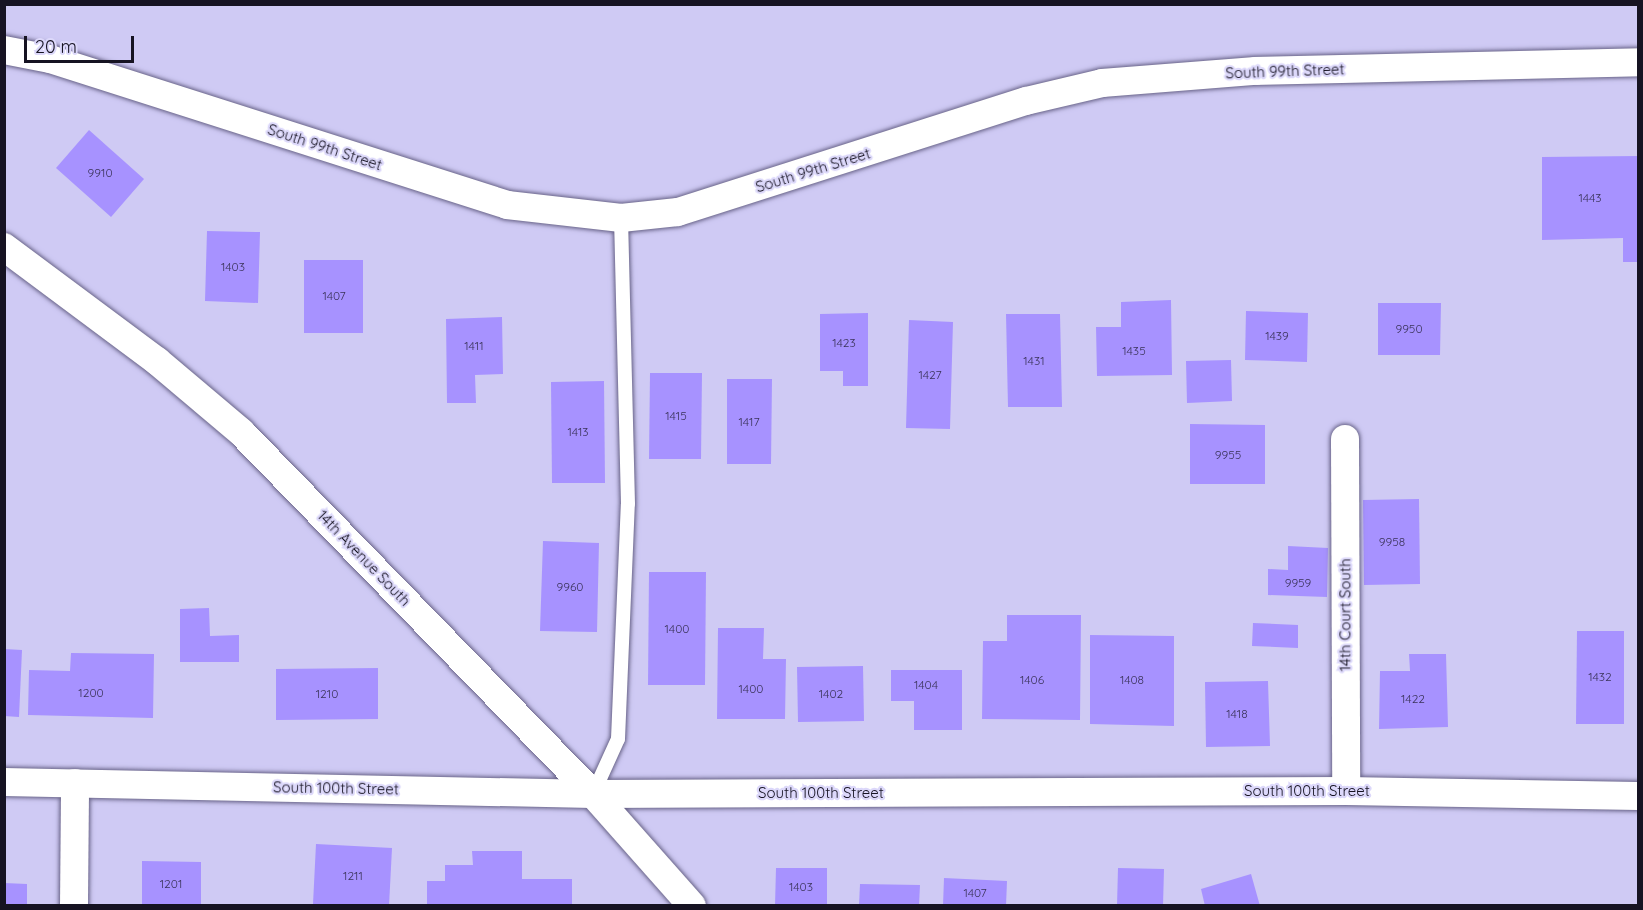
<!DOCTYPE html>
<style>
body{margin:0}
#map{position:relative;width:1643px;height:910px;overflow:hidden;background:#cfcaf4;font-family:Quicksand,sans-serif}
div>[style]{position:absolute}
.building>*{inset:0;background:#a792ff}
.roads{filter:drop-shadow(0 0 2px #686388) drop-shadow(0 0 2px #686388)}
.service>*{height:14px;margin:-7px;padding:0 7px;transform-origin:7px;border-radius:7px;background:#fff}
.minor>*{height:28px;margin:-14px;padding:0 14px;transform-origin:14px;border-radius:14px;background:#fff}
span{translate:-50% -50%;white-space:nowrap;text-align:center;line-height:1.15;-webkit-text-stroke:4.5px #dcd8fa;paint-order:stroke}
.number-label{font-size:12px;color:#3a3359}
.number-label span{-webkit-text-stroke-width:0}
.street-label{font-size:15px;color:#161322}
.frame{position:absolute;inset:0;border:6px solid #161322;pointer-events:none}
.scale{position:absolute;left:24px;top:36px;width:110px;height:27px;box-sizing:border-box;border:3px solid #161322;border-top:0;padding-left:8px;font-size:18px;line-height:21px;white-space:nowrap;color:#161322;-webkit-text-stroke:4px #dcd8fa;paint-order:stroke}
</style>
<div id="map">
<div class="building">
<div style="clip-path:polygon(89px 130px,144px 179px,111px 217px,56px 168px)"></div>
<div style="clip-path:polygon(1638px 156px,1638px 262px,1623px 262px,1623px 238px,1542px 240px,1542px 157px)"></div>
<div style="clip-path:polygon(207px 231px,260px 232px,258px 303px,205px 301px)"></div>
<div style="clip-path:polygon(304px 260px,363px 260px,363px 333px,304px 333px)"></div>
<div style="clip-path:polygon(1171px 300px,1172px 375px,1097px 376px,1096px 327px,1121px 327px,1121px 302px)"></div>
<div style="clip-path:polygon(1378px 303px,1441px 303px,1440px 355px,1378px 355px)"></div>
<div style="clip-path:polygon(1246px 311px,1308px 313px,1307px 362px,1245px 360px)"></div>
<div style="clip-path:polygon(868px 313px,868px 386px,843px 386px,843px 371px,820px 371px,820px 314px)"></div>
<div style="clip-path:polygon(1006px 314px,1060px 314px,1062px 407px,1008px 407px)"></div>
<div style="clip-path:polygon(502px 317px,503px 374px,475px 375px,476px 403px,447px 403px,446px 319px)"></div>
<div style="clip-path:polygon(909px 320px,953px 322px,950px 429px,906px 428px)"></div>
<div style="clip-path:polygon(1231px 360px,1232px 401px,1187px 403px,1186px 361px)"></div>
<div style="clip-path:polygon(650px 373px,702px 373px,701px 459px,649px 459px)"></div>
<div style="clip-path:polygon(727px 379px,772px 379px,771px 464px,727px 464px)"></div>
<div style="clip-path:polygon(604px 381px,605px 483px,552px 483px,551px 382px)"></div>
<div style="clip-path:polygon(1190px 424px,1265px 425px,1265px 484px,1190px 484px)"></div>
<div style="clip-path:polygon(1419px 499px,1420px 584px,1364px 585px,1363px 500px)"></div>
<div style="clip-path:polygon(543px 541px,599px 543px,597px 632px,540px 631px)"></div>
<div style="clip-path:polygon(1288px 546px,1328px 548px,1327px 597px,1268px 595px,1268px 569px,1288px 570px)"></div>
<div style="clip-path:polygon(649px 572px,706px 572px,705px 685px,648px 685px)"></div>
<div style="clip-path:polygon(209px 608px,210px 636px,239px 635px,239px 662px,180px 662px,180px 609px)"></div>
<div style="clip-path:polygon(1007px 615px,1081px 615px,1080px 720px,982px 719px,983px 641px,1007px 641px)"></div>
<div style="clip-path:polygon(1253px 623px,1298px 625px,1298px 648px,1252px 646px)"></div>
<div style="clip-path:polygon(718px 628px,764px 628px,763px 659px,786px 659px,785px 719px,717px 719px)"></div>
<div style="clip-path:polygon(1577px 631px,1624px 631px,1624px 724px,1576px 724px)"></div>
<div style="clip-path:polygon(1090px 635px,1174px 636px,1174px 726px,1090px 724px)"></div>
<div style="clip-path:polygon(4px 649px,22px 650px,19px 717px,4px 716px)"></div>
<div style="clip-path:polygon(71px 653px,154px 654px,153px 718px,28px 715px,29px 670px,70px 671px)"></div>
<div style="clip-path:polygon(1409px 654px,1446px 654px,1448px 727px,1379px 729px,1380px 671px,1410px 671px)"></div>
<div style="clip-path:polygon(863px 666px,864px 721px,798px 722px,797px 667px)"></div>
<div style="clip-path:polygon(378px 668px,378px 719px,276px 720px,276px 669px)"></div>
<div style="clip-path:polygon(891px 670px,962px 670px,962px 730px,914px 730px,914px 701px,891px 701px)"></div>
<div style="clip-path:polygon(1268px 681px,1270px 746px,1206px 747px,1205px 682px)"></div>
<div style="clip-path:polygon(316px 844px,392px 848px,389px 906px,313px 904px)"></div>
<div style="clip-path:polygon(472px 851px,522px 851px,522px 879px,572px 879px,572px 906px,427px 906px,427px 881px,445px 881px,445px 865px,473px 865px)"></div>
<div style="clip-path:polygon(142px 861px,201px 862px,201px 906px,142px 906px)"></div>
<div style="clip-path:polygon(776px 868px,827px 868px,827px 906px,775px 906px)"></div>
<div style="clip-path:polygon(1118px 868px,1164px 869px,1163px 906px,1117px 906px)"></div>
<div style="clip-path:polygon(1251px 874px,1260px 906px,1205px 906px,1201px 889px)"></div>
<div style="clip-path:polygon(944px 878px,1007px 881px,1006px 906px,943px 906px)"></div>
<div style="clip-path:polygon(4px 883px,27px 884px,27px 906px,4px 906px)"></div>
<div style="clip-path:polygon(860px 884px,920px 885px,919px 906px,859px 906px)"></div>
</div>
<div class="roads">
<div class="service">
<div style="left:593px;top:794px;width:60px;rotate:-65.6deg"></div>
<div style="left:618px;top:739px;width:235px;rotate:-87.6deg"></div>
<div style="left:628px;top:504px;width:286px;rotate:-91.4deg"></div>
</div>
<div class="minor">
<div style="left:4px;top:50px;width:47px;rotate:11.1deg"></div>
<div style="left:50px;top:59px;width:480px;rotate:17.7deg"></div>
<div style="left:507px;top:205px;width:115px;rotate:6.5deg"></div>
<div style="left:621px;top:218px;width:57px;rotate:-6deg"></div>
<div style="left:678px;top:212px;width:365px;rotate:-17.7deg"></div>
<div style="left:1026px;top:101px;width:78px;rotate:-13.3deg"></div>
<div style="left:1102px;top:83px;width:154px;rotate:-4.5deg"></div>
<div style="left:1256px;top:71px;width:382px;rotate:-1.3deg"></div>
<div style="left:4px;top:247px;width:191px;rotate:36.7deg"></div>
<div style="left:157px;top:361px;width:110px;rotate:40.2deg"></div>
<div style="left:241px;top:432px;width:505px;rotate:45.8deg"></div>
<div style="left:593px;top:794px;width:149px;rotate:48.5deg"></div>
<div style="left:1345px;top:439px;width:352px;rotate:89.8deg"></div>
<div style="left:4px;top:782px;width:589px;rotate:1.17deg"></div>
<div style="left:593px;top:794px;width:753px;rotate:-0.23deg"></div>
<div style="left:1346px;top:791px;width:292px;rotate:1deg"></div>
<div style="left:74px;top:906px;width:123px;rotate:-89.5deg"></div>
</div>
</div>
<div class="number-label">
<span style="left:100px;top:173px">9910</span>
<span style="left:1590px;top:198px">1443</span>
<span style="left:233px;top:267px">1403</span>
<span style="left:334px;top:296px">1407</span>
<span style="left:1409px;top:329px">9950</span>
<span style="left:1277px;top:336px">1439</span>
<span style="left:844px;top:343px">1423</span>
<span style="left:474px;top:346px">1411</span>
<span style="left:1134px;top:351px">1435</span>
<span style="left:1034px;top:361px">1431</span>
<span style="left:930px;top:375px">1427</span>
<span style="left:676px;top:416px">1415</span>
<span style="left:749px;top:422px">1417</span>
<span style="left:578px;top:432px">1413</span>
<span style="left:1228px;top:455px">9955</span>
<span style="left:1392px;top:542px">9958</span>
<span style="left:1298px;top:583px">9959</span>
<span style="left:570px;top:587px">9960</span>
<span style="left:677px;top:629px">1400</span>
<span style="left:1600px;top:677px">1432</span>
<span style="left:1032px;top:680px">1406</span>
<span style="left:1132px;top:680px">1408</span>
<span style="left:926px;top:685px">1404</span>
<span style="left:751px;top:689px">1400</span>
<span style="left:91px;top:693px">1200</span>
<span style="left:327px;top:694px">1210</span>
<span style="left:831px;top:694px">1402</span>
<span style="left:1413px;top:699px">1422</span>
<span style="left:1237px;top:714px">1418</span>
<span style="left:353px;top:876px">1211</span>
<span style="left:171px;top:884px">1201</span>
<span style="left:801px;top:887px">1403</span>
<span style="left:975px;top:893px">1407</span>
</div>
<div class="street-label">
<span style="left:1285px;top:71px;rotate:-2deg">South 99th Street</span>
<span style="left:325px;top:147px;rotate:18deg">South 99th Street</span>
<span style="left:813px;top:170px;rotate:-17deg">South 99th Street</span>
<span style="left:364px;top:558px;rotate:46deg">14th Avenue South</span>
<span style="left:1345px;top:615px;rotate:-90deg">14th Court South</span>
<span style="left:336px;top:788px;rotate:1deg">South 100th Street</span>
<span style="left:1307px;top:791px">South 100th Street</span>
<span style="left:821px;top:793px">South 100th Street</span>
</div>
<div class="frame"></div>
<div class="scale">20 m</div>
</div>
